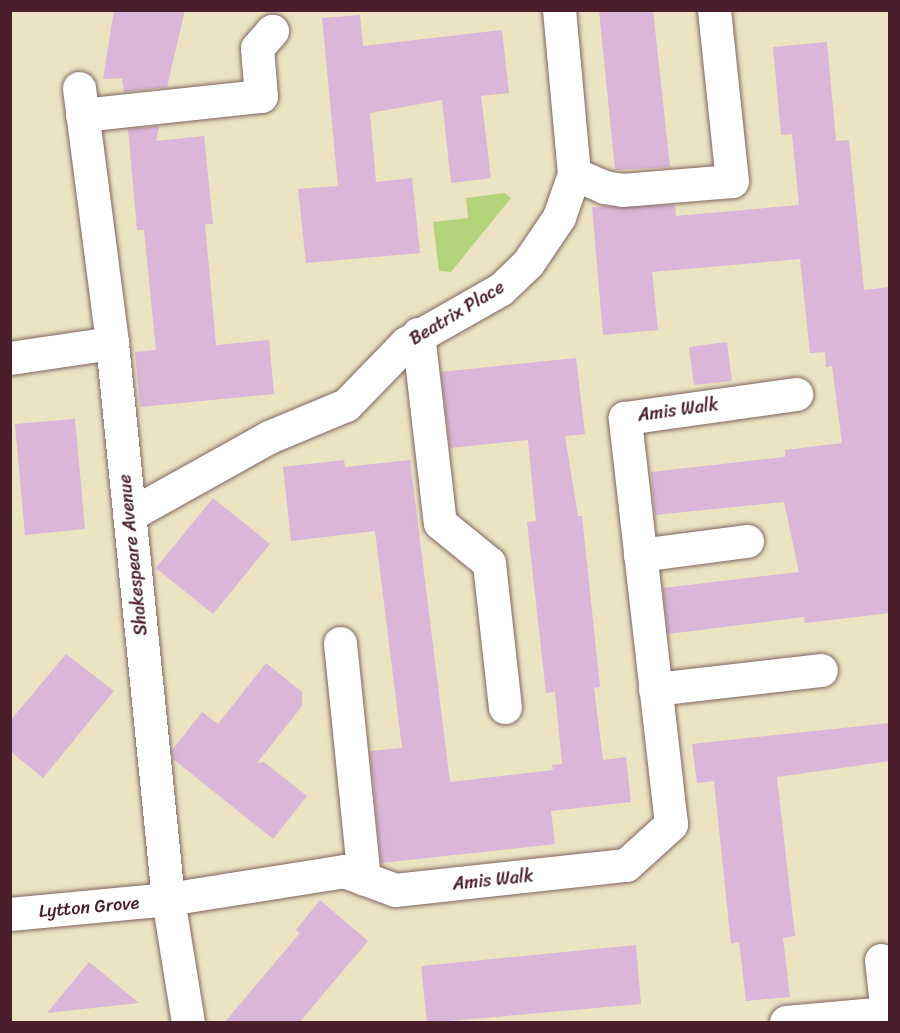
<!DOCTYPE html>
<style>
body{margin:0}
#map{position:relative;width:900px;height:1033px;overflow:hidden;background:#ebe3c2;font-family:Sriracha,sans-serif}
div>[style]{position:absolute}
.green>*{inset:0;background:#b4d47c}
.building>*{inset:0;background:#dab6d8}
.roads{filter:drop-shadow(0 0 2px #826460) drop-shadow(0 0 2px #826460)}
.minor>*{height:33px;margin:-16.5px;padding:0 16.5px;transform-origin:16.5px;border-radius:16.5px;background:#fff}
span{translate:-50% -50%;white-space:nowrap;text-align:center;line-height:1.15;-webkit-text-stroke:5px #fff;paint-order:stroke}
.street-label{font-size:18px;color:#4a1f2b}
.frame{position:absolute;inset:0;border:12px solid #4a1f2b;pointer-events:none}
</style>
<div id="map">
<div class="green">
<div style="clip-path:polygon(505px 193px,511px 198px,451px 272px,439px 271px,433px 222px,468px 218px,466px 198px)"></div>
</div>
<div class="building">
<div style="clip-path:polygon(114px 10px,185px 10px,167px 87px,124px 92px,122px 78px,103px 79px)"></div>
<div style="clip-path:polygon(599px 10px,653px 10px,670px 167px,615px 170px)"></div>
<div style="clip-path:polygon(360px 15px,363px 46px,502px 30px,509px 93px,481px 96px,491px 178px,451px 183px,442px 100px,370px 113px,376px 182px,412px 178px,420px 253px,306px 263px,298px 189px,338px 186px,322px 18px)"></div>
<div style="clip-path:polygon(827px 42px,836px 141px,849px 140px,864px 290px,890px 287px,890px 613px,805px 623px,804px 617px,668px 634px,663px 588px,799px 572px,784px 502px,655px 515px,651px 472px,785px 457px,785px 450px,842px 443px,832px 366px,826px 367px,825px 352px,810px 353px,800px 259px,652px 272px,658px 330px,603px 335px,592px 207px,675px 205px,676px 216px,799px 205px,792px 134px,781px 135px,773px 47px)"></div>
<div style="clip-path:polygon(159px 126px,156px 141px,204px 136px,213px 224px,205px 224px,216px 345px,269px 340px,274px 394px,140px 407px,135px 352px,156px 350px,144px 230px,137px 230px,128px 129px)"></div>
<div style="clip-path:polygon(727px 342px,732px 381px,694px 385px,689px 347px)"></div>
<div style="clip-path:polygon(576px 358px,585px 434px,565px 436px,578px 516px,582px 516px,600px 687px,594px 688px,603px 760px,626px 757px,631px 802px,551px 811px,555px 844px,381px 863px,370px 751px,402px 748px,375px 531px,291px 541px,283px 467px,344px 460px,345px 467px,410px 460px,450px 782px,553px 770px,552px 765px,562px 764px,555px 692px,546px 693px,527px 522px,536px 521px,528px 440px,450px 448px,441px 372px)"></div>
<div style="clip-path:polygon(75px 419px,85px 529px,25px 535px,15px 424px)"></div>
<div style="clip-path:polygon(213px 498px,270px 544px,213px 614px,156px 568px)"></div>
<div style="clip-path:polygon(66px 654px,114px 691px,43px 778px,10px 751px,10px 721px)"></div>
<div style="clip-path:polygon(266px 663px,302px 692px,302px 706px,257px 763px,264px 762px,307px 796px,273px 839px,173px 759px,172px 750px,202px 712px,218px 724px)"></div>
<div style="clip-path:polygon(890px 723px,890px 761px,777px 777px,795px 936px,783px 938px,790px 997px,746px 1001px,739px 942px,731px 944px,714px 781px,697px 783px,692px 744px)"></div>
<div style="clip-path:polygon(320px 900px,368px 941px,299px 1023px,224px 1023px,300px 933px,296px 930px)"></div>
<div style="clip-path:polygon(636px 945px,641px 1004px,427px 1023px,421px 966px)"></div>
<div style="clip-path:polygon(89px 962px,139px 1003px,47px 1013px)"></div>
</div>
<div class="roads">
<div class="minor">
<div style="left:79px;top:88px;width:257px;rotate:82.6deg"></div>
<div style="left:112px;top:343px;width:559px;rotate:84.25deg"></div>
<div style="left:168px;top:899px;width:125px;rotate:80.8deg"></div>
<div style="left:82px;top:115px;width:180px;rotate:-6.1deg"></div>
<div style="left:261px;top:96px;width:48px;rotate:-94.8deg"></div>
<div style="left:257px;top:48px;width:23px;rotate:-49deg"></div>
<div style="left:574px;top:174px;width:33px;rotate:23deg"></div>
<div style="left:604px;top:187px;width:18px;rotate:9deg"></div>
<div style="left:622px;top:190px;width:110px;rotate:-4.7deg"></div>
<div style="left:732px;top:181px;width:172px;rotate:-96deg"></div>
<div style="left:418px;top:334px;width:190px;rotate:83.4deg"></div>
<div style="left:440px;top:523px;width:63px;rotate:39.2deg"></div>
<div style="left:489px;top:563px;width:145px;rotate:83.7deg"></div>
<div style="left:10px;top:358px;width:103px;rotate:-8.4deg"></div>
<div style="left:129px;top:515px;width:160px;rotate:-29.1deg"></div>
<div style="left:269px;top:437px;width:83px;rotate:-22.6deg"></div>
<div style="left:346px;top:405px;width:86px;rotate:-45.9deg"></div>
<div style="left:406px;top:343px;width:109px;rotate:-29.6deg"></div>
<div style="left:501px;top:289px;width:37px;rotate:-44deg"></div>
<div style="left:528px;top:263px;width:55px;rotate:-56deg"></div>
<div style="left:559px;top:217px;width:46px;rotate:-70.8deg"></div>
<div style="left:574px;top:174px;width:165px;rotate:-95.2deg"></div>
<div style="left:640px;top:555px;width:108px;rotate:-7.5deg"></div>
<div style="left:340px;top:643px;width:237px;rotate:84.2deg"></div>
<div style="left:655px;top:689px;width:167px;rotate:-6.5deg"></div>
<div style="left:10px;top:914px;width:159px;rotate:-5.4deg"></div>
<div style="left:168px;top:899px;width:178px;rotate:-9deg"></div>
<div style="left:344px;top:871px;width:54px;rotate:20.4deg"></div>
<div style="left:395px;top:890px;width:232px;rotate:-6.2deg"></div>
<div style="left:626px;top:865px;width:61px;rotate:-42.3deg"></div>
<div style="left:671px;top:824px;width:409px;rotate:-96.5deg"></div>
<div style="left:625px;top:418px;width:173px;rotate:-8deg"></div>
<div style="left:881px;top:960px;width:62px;rotate:83.6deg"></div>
<div style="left:786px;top:1022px;width:101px;rotate:-5.1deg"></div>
</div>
</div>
<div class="street-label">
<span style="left:457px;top:313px;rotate:-31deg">Beatrix Place</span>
<span style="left:678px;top:410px;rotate:-8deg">Amis Walk</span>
<span style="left:133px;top:555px;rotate:-96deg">Shakespeare Avenue</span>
<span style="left:493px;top:880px;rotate:-6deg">Amis Walk</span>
<span style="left:89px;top:907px;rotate:-5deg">Lytton Grove</span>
</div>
<div class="frame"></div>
</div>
